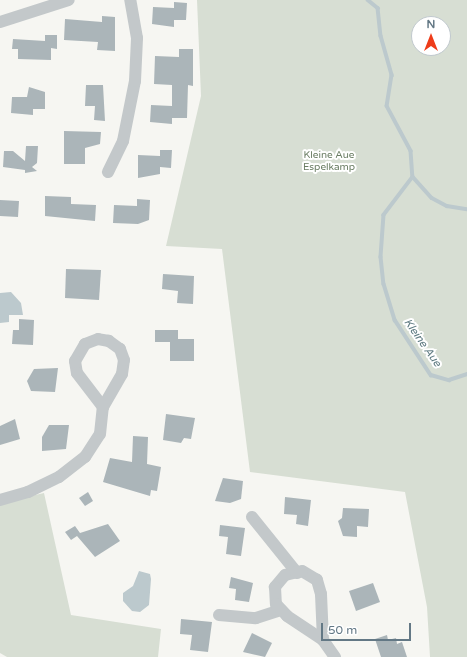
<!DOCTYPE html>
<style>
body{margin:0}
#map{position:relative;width:467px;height:657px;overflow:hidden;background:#f6f6f2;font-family:"Varela Round",sans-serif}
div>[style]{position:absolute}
.green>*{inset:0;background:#d7ded3}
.water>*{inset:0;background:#bcc9cd}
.stream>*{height:3.5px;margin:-1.75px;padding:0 1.75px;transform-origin:1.75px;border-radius:1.75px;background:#bcc9cd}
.building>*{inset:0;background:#abb5b9}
.minor>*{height:12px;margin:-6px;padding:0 6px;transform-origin:6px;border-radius:6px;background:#c3c8ca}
span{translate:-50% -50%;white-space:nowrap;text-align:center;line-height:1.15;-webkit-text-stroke:4px #fff;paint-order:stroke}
.park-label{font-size:10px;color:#697c62}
.water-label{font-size:11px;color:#5f7b82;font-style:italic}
.north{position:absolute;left:411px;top:16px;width:40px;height:40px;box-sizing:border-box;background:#fff;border:1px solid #c1c9ce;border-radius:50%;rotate:0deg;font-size:11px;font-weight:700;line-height:16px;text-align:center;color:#637885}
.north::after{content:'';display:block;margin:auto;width:14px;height:18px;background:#ee3c1a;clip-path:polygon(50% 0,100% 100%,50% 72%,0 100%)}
.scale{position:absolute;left:321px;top:623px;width:90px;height:18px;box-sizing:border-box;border:2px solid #637885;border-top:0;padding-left:5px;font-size:12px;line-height:14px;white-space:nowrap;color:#637885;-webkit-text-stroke:3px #fff;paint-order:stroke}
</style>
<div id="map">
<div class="green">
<div style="clip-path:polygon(evenodd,197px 0,467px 0,467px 657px,430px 657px,427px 607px,405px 492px,250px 472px,222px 249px,166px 246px,201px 96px,197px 0,419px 24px,443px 24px,443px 48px,419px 48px,419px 24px)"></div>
<div style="clip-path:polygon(44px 493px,71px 615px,161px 629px,158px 657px,7px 657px,0 653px,0 503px)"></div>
</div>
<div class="water">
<div style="clip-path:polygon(11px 292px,21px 303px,23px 315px,9px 315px,9px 322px,0 323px,0 293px)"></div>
<div style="clip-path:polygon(139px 571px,150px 574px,151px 579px,149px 605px,140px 612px,132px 611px,123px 601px,123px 593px,133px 586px)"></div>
</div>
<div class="stream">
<div style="left:368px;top:0;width:13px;rotate:39deg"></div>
<div style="left:378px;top:8px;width:28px;rotate:84deg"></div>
<div style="left:381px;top:36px;width:41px;rotate:74.2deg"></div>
<div style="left:392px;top:75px;width:31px;rotate:99deg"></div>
<div style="left:387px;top:106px;width:51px;rotate:61.9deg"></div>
<div style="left:411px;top:151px;width:26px;rotate:86deg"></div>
<div style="left:413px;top:177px;width:48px;rotate:127.3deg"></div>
<div style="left:384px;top:215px;width:42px;rotate:94.1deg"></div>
<div style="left:381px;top:257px;width:27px;rotate:84deg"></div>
<div style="left:384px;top:284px;width:38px;rotate:73deg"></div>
<div style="left:395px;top:320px;width:66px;rotate:56.8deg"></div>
<div style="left:431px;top:375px;width:19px;rotate:16deg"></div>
<div style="left:449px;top:380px;width:19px;rotate:-18deg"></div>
<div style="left:413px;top:177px;width:28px;rotate:48deg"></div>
<div style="left:432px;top:198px;width:17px;rotate:28deg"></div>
<div style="left:447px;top:206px;width:20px;rotate:9deg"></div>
</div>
<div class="building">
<div style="clip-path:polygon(174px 2px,187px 3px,186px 20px,174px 20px,174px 27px,152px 24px,153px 7px,174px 8px)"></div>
<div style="clip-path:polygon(102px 16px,115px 17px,115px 51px,97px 50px,98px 42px,64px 40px,65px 19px,102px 22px)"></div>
<div style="clip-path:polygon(45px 35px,57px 35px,57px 49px,51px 48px,51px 60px,18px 59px,18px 49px,12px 49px,13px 39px,45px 41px)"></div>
<div style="clip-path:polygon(179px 49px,193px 49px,193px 86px,188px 85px,187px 118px,172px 118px,172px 124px,150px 122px,151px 105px,172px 106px,172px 85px,154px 84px,155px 56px,179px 57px)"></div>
<div style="clip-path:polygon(86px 85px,103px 85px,105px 121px,94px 120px,95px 106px,85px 106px)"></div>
<div style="clip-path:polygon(29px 87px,45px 92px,45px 109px,33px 109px,33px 115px,11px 113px,12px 97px,27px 97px)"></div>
<div style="clip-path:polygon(64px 131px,101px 132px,100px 144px,85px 148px,85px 164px,64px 164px)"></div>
<div style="clip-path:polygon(26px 146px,38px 146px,37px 163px,32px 167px,37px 171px,25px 173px,25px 170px,3px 167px,4px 151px,13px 151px,25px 161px)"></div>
<div style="clip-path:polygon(160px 150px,172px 150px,171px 168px,160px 167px,160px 174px,138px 178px,138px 155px,160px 156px)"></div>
<div style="clip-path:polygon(45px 196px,71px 197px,71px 204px,96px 205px,95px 221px,45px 216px)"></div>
<div style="clip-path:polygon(137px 199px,150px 200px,149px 220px,138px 224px,113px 223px,114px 205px,137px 206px)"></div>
<div style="clip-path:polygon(0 200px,19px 201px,18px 217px,0 216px)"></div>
<div style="clip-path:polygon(66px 269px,101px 270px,99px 300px,65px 298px)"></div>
<div style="clip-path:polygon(163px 274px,194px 276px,193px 304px,177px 303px,178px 291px,162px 289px)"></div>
<div style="clip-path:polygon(19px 319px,34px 320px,33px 345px,12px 344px,13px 330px,19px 330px)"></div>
<div style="clip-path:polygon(155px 330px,178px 330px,178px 339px,194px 339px,194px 361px,170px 361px,170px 342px,155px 342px)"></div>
<div style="clip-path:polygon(58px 368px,55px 392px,31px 391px,27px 381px,34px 369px)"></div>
<div style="clip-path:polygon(166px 414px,195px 418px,191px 439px,184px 438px,181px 443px,163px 440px)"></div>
<div style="clip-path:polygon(15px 419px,20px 439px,0 445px,0 426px)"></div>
<div style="clip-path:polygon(49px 425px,69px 425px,66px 449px,42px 451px,42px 437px)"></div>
<div style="clip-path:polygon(133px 436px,148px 437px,147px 464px,161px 467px,157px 491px,151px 490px,150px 496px,103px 482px,110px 458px,132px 462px)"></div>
<div style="clip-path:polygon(223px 478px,243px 481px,241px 499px,230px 503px,215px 501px)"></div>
<div style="clip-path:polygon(88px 492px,93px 501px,85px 506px,79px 498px)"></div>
<div style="clip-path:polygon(285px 497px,311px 500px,308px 526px,296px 524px,297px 515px,284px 514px)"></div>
<div style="clip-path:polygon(343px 508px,369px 509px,368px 527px,357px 526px,357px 537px,343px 536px,338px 521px,342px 518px)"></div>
<div style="clip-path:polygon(108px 524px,120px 541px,95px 557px,77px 536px,71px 540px,65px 532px,75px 526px,80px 533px)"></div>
<div style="clip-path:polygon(220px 525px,245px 528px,241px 556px,226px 554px,228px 537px,219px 536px)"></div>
<div style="clip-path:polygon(231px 577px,253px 583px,249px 602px,235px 600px,236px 589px,229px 588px)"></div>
<div style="clip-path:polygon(373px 583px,380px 602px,356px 611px,349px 591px)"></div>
<div style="clip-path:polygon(181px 619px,212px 622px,208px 652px,190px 650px,192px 635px,180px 634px)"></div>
<div style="clip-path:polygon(252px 633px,272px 643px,265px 657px,243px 652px)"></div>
<div style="clip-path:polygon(387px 635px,388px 640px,396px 638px,397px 644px,402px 642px,407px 657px,381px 657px,375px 639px)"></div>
</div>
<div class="minor">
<div style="left:0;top:22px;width:72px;rotate:-17.7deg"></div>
<div style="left:108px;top:172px;width:34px;rotate:-64deg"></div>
<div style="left:123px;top:141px;width:61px;rotate:-78.7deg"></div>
<div style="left:135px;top:81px;width:43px;rotate:-87.3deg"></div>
<div style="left:137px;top:38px;width:39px;rotate:-100deg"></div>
<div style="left:0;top:500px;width:29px;rotate:-16deg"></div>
<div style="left:28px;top:492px;width:34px;rotate:-26deg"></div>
<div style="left:59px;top:477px;width:33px;rotate:-38deg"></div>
<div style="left:85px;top:457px;width:27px;rotate:-57deg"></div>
<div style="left:100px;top:434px;width:27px;rotate:-84deg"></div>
<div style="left:103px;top:407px;width:38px;rotate:-60deg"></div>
<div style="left:122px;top:374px;width:14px;rotate:-82deg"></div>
<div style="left:124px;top:360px;width:12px;rotate:-110deg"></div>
<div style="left:120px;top:349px;width:14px;rotate:-144deg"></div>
<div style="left:109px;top:341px;width:11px;rotate:-170deg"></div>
<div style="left:98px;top:339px;width:14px;rotate:159deg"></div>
<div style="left:85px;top:344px;width:20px;rotate:120deg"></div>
<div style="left:75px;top:361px;width:12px;rotate:81deg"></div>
<div style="left:77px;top:373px;width:43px;rotate:52.6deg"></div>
<div style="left:252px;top:517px;width:72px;rotate:51.2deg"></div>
<div style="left:219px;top:615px;width:37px;rotate:5deg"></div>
<div style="left:256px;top:618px;width:26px;rotate:-18deg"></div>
<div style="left:323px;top:640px;width:46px;rotate:-92.5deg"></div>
<div style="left:321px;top:594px;width:15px;rotate:-106deg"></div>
<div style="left:317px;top:580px;width:17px;rotate:-149deg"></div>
<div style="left:302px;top:571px;width:17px;rotate:167deg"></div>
<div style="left:285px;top:575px;width:16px;rotate:130deg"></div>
<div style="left:275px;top:587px;width:17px;rotate:87deg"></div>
<div style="left:276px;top:604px;width:16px;rotate:47deg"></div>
<div style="left:287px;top:616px;width:43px;rotate:33.7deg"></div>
<div style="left:323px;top:640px;width:21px;rotate:55deg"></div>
</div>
<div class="park-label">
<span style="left:329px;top:161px">Kleine Aue<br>Espelkamp</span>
</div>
<div class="water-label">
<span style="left:422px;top:343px;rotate:55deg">Kleine Aue</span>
</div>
<div class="north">N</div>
<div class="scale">50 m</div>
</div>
